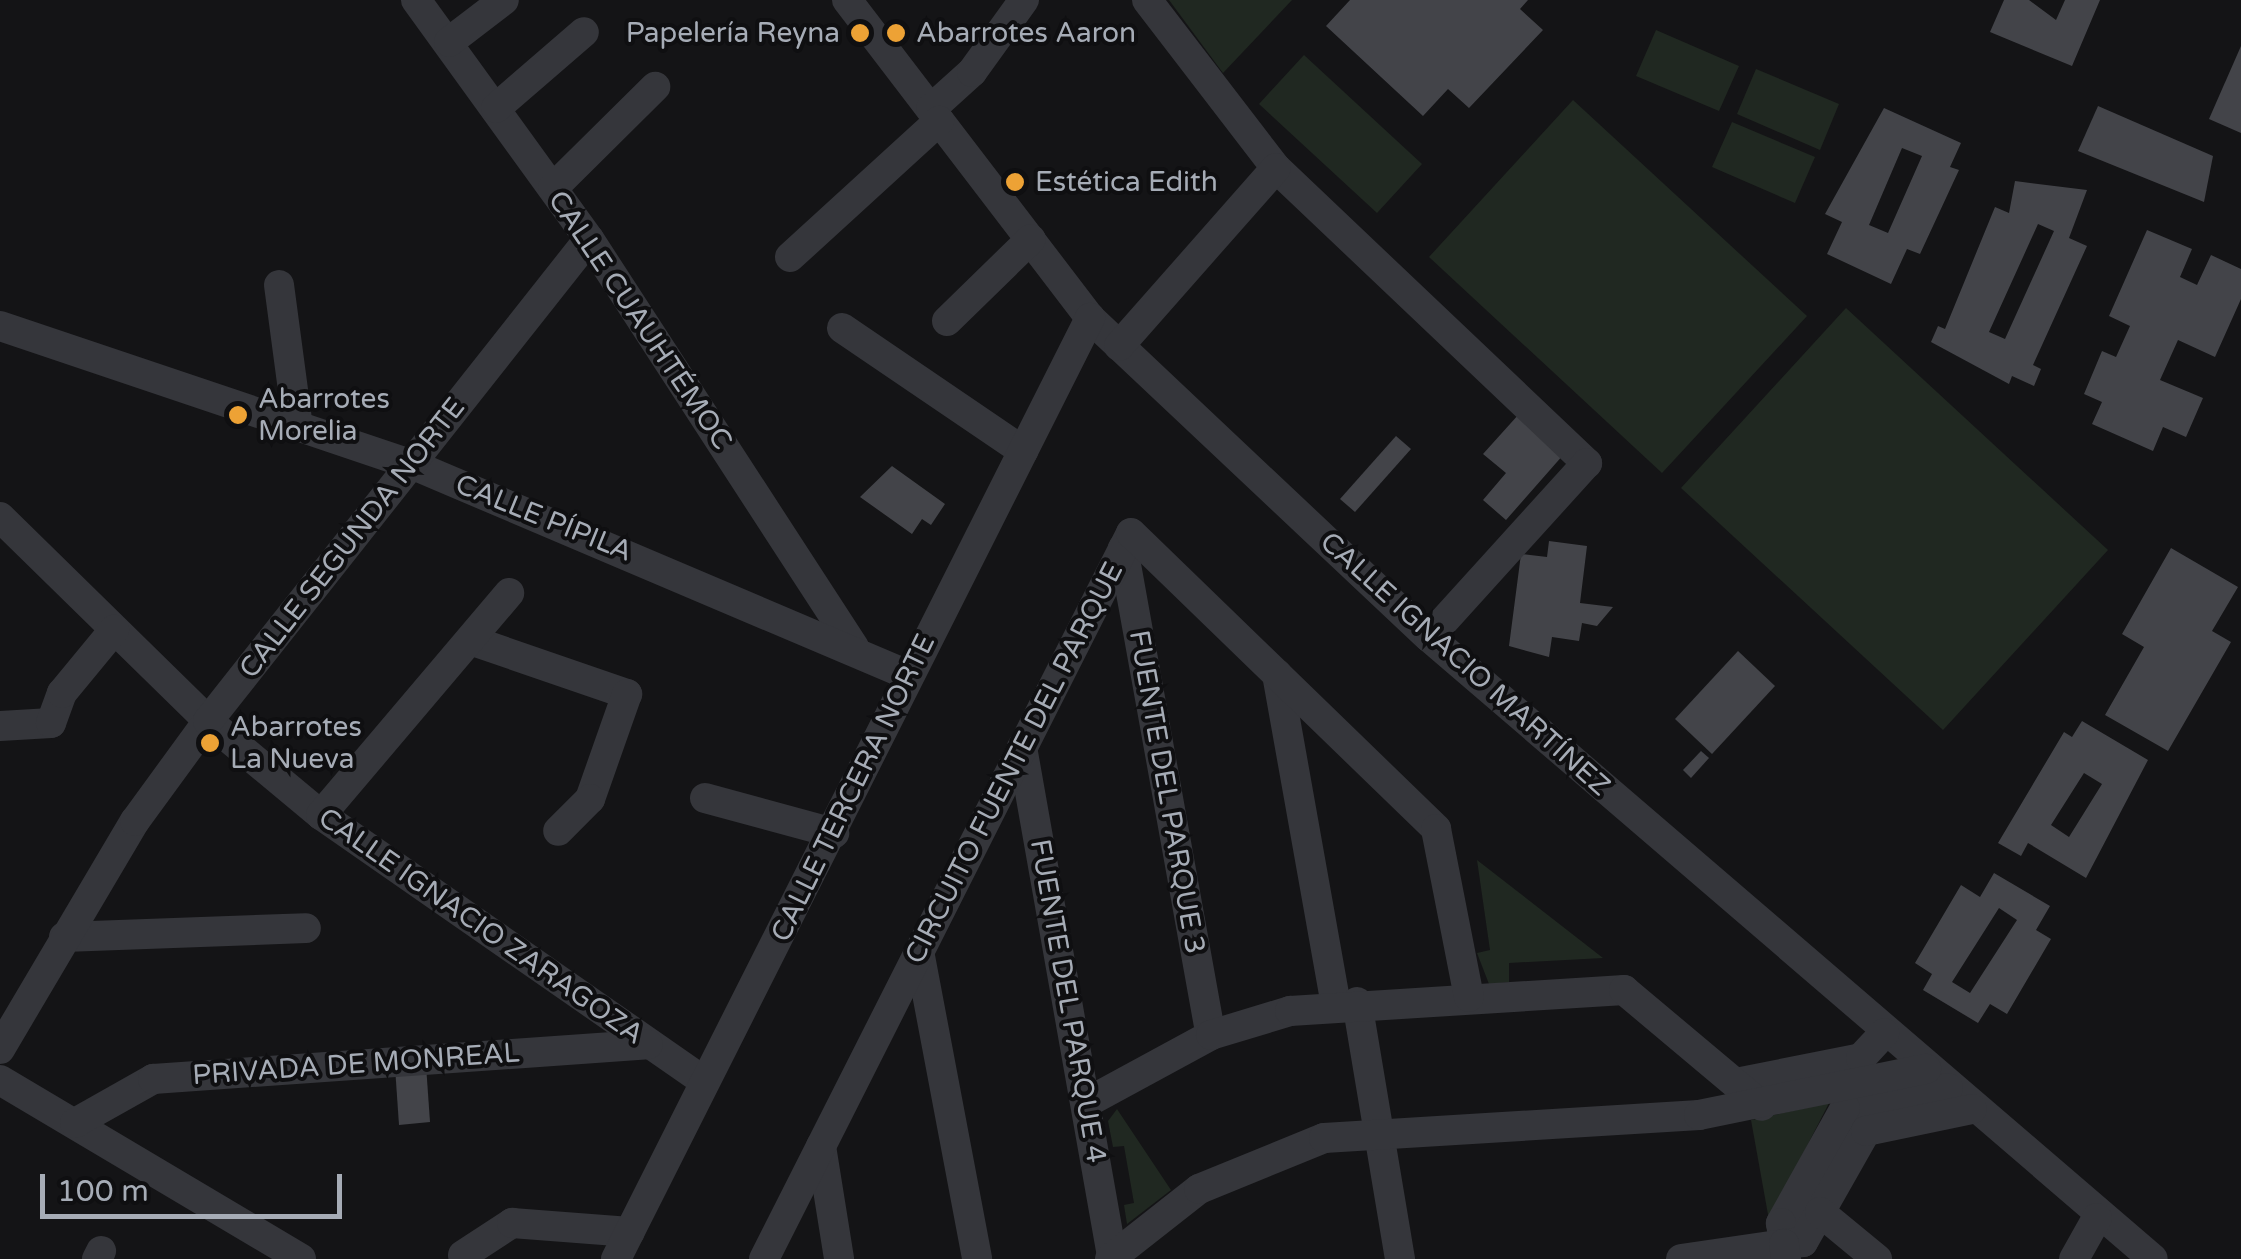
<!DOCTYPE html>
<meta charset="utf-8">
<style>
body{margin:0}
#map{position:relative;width:2241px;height:1259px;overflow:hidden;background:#141416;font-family:"Varela Round",sans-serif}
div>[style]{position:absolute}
.green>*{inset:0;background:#202821}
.building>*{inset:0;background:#434449}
.minor>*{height:30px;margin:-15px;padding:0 15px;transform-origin:15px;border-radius:15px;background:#35363b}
.dots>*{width:28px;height:28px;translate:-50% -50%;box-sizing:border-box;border:5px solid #0f0f11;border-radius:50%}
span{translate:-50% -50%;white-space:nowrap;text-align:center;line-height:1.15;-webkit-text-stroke:8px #0f0f11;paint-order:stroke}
.poi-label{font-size:28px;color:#a6acb6}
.right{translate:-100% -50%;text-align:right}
.left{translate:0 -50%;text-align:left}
.street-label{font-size:28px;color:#a6acb6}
.scale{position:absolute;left:40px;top:1174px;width:302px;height:45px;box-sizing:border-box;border:5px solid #a6acb6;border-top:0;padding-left:12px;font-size:30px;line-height:35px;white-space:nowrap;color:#a6acb6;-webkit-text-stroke:8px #0f0f11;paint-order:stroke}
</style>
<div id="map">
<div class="green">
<div style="clip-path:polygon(1169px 0,1292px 0,1223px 73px)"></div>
<div style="clip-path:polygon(1656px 30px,1739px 66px,1719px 111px,1636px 76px)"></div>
<div style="clip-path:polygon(1304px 55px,1422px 164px,1377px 213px,1259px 104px)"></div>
<div style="clip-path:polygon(1756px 69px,1839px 104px,1820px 150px,1737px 114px)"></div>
<div style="clip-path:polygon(1573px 100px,1807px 316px,1662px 473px,1429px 257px)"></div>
<div style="clip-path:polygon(1732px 122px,1815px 157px,1795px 203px,1712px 167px)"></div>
<div style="clip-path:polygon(1846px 308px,2108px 550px,1943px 730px,1681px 488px)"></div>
<div style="clip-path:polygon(1477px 860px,1603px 958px,1509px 963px,1509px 982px,1489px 984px,1477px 953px,1490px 950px)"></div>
<div style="clip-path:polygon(1829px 1103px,1769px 1220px,1751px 1120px)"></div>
<div style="clip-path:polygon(1117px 1109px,1171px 1190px,1127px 1224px,1124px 1205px,1134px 1203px,1124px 1146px,1113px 1147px,1108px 1121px)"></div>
</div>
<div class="building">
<div style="clip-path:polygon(1350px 0,1528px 0,1520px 9px,1543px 30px,1469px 108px,1448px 89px,1423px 116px,1326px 26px)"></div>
<div style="clip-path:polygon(2004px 0,2029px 0,2056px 20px,2065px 0,2100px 0,2072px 66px,1990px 32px)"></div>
<div style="clip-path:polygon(2241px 46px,2241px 133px,2209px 119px)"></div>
<div style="clip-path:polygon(2098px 106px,2213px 156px,2204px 202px,2078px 151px)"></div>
<div style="clip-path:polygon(evenodd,1884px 108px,1961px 143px,1950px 167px,1959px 170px,1920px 254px,1907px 249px,1891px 284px,1827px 254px,1842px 222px,1825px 214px,1884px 108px,1902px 148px,1922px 156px,1888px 233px,1869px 225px,1902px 148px)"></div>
<div style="clip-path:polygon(evenodd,2015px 181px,2087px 190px,2069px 238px,2087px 246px,2033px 365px,2041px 369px,2034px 386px,2012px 376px,2009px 384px,1931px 342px,1938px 326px,1945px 329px,1995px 207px,2009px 213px,2015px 181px,2038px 224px,2054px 231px,2005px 339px,1989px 332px,2038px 224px)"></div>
<div style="clip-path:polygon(2147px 230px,2192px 249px,2180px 277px,2197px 285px,2211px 255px,2241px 269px,2241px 299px,2215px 357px,2178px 340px,2160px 380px,2203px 398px,2186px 437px,2163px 427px,2153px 451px,2092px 424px,2102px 402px,2084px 394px,2102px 351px,2116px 357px,2130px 326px,2109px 316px)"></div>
<div style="clip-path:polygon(1519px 414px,1564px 454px,1506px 520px,1483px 500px,1506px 473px,1483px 454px)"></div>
<div style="clip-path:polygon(1396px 436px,1411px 449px,1355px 512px,1340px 499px)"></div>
<div style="clip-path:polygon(892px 466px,945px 504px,931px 525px,922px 519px,912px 534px,860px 497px)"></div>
<div style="clip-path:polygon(1549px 541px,1587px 546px,1580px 603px,1613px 607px,1597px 626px,1582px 623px,1579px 641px,1552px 637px,1549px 657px,1509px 646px,1521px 554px,1547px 557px)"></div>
<div style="clip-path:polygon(2171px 548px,2238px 587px,2212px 631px,2231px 642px,2168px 751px,2105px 715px,2144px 647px,2122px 634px)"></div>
<div style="clip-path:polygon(1738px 651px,1775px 686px,1712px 754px,1675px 719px)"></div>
<div style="clip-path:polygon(evenodd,2082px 721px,2148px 760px,2086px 878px,2028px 843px,2021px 856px,1998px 843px,2064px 732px,2072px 737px,2082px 721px,2084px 773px,2102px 784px,2069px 837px,2051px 825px,2084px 773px)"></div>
<div style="clip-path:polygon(1701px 751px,1709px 758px,1691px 778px,1683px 770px)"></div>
<div style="clip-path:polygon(evenodd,1994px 873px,2050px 906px,2036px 930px,2051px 939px,2007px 1014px,1990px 1004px,1978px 1023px,1923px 990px,1932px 974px,1915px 963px,1961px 885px,1980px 897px,1994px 873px,1999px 908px,2017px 920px,1970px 993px,1952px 982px,1999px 908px)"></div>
<div style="clip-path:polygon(426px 1065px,430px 1122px,399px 1125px,395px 1067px)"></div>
</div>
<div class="minor">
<div style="left:416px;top:0;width:295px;rotate:54.1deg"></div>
<div style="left:589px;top:239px;width:487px;rotate:57deg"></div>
<div style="left:847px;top:0;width:400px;rotate:52.6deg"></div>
<div style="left:1090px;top:318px;width:465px;rotate:43.3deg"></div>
<div style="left:1429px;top:637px;width:954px;rotate:40.67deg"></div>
<div style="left:1147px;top:0;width:212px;rotate:52.5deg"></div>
<div style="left:1276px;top:168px;width:429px;rotate:43.5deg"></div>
<div style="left:1587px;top:463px;width:235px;rotate:132.2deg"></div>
<div style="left:449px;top:42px;width:69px;rotate:-37.4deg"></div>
<div style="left:496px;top:108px;width:116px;rotate:-40.8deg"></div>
<div style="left:931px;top:109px;width:55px;rotate:-42.1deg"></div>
<div style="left:972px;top:72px;width:89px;rotate:-54.2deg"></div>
<div style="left:553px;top:188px;width:144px;rotate:-44.7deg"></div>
<div style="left:790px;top:257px;width:202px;rotate:-42.4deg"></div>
<div style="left:279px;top:285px;width:143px;rotate:82.4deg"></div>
<div style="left:947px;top:321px;width:117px;rotate:-44.3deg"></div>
<div style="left:0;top:326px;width:434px;rotate:18.6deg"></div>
<div style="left:411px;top:464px;width:540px;rotate:23deg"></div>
<div style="left:842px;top:328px;width:219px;rotate:34.2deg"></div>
<div style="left:1119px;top:346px;width:237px;rotate:-48.6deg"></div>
<div style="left:0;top:517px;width:291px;rotate:44.4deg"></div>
<div style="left:208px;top:721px;width:147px;rotate:39.8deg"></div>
<div style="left:321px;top:815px;width:466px;rotate:34.8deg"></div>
<div style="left:1123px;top:548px;width:495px;rotate:79.8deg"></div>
<div style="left:476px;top:642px;width:160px;rotate:19deg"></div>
<div style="left:627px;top:694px;width:111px;rotate:109.4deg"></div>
<div style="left:590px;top:799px;width:45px;rotate:135deg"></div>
<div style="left:1277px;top:674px;width:335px;rotate:79.9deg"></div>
<div style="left:0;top:726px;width:51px;rotate:-3.4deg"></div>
<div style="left:51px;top:723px;width:32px;rotate:-70deg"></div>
<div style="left:62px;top:693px;width:82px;rotate:-50.5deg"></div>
<div style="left:1022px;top:747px;width:517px;rotate:79.97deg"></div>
<div style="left:705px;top:798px;width:134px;rotate:15.2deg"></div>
<div style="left:321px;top:815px;width:291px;rotate:-49.7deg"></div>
<div style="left:64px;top:937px;width:242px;rotate:-2.1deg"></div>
<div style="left:919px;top:951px;width:313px;rotate:79.3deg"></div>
<div style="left:1357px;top:1002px;width:261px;rotate:80.5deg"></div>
<div style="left:0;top:1049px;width:265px;rotate:-59.4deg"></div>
<div style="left:135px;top:821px;width:124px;rotate:-53.9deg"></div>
<div style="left:208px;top:721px;width:614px;rotate:-51.68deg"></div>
<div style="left:0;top:1080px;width:350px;rotate:30.7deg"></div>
<div style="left:1736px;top:1083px;width:127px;rotate:-11.3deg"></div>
<div style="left:1861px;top:1058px;width:34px;rotate:-47deg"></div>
<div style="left:1948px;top:1088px;width:105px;rotate:169deg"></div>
<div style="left:1845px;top:1108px;width:132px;rotate:119.1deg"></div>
<div style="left:1781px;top:1223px;width:21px;rotate:82deg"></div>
<div style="left:1784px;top:1244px;width:19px;rotate:-6deg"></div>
<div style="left:1803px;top:1242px;width:128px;rotate:-60.4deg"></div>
<div style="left:1866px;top:1131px;width:108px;rotate:-11.7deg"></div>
<div style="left:1086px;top:1103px;width:142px;rotate:-28.5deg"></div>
<div style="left:1211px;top:1035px;width:83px;rotate:-16.9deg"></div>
<div style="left:1290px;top:1011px;width:335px;rotate:-3.6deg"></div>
<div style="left:1624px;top:990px;width:180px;rotate:40deg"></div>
<div style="left:75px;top:1123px;width:90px;rotate:-29.4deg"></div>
<div style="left:153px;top:1079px;width:496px;rotate:-4deg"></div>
<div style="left:821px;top:1146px;width:114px;rotate:80.9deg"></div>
<div style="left:1820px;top:1212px;width:74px;rotate:39.5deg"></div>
<div style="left:463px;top:1255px;width:59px;rotate:-33.1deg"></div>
<div style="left:512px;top:1223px;width:118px;rotate:4.4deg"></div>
<div style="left:97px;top:1259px;width:9px;rotate:-63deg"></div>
<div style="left:616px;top:1259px;width:1054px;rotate:-63.26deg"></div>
<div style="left:764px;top:1259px;width:813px;rotate:-63.18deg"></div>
<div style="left:1131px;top:533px;width:425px;rotate:44.1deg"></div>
<div style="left:1436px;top:829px;width:171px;rotate:78.9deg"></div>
<div style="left:1110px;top:1259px;width:113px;rotate:-38.2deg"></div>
<div style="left:1199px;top:1189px;width:135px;rotate:-22.2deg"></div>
<div style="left:1324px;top:1138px;width:376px;rotate:-3.5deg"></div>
<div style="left:1699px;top:1115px;width:232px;rotate:-11.5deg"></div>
<div style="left:1681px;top:1259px;width:104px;rotate:-8.3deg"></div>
<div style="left:1784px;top:1244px;width:15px;rotate:82deg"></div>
<div style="left:2074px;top:1259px;width:47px;rotate:-60.7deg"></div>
</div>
<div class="dots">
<div style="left:860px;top:33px;background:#eda235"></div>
<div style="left:896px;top:33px;background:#eda235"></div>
<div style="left:1015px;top:182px;background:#eda235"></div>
<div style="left:238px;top:415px;background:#eda235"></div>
<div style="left:210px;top:743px;background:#eda235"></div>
</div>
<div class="poi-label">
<span class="right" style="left:840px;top:33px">Papelería Reyna</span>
<span class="left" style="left:916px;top:33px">Abarrotes Aaron</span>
<span class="left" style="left:1035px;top:182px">Estética Edith</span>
<span class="left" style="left:258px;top:415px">Abarrotes<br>Morelia</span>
<span class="left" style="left:230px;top:743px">Abarrotes<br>La Nueva</span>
</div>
<div class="street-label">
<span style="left:640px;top:320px;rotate:56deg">CALLE CUAUHTÉMOC</span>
<span style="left:544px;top:518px;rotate:22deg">CALLE PÍPILA</span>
<span style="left:352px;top:538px;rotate:-52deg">CALLE SEGUNDA NORTE</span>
<span style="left:1465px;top:664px;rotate:42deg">CALLE IGNACIO MARTÍNEZ</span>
<span style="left:1014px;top:763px;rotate:-63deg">CIRCUITO FUENTE DEL PARQUE</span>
<span style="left:853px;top:788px;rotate:-64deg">CALLE TERCERA NORTE</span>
<span style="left:1167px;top:792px;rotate:80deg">FUENTE DEL PARQUE 3</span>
<span style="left:481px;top:926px;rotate:35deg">CALLE IGNACIO ZARAGOZA</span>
<span style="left:1068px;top:1001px;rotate:80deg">FUENTE DEL PARQUE 4</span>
<span style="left:356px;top:1064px;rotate:-4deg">PRIVADA DE MONREAL</span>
</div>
<div class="scale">100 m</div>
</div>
